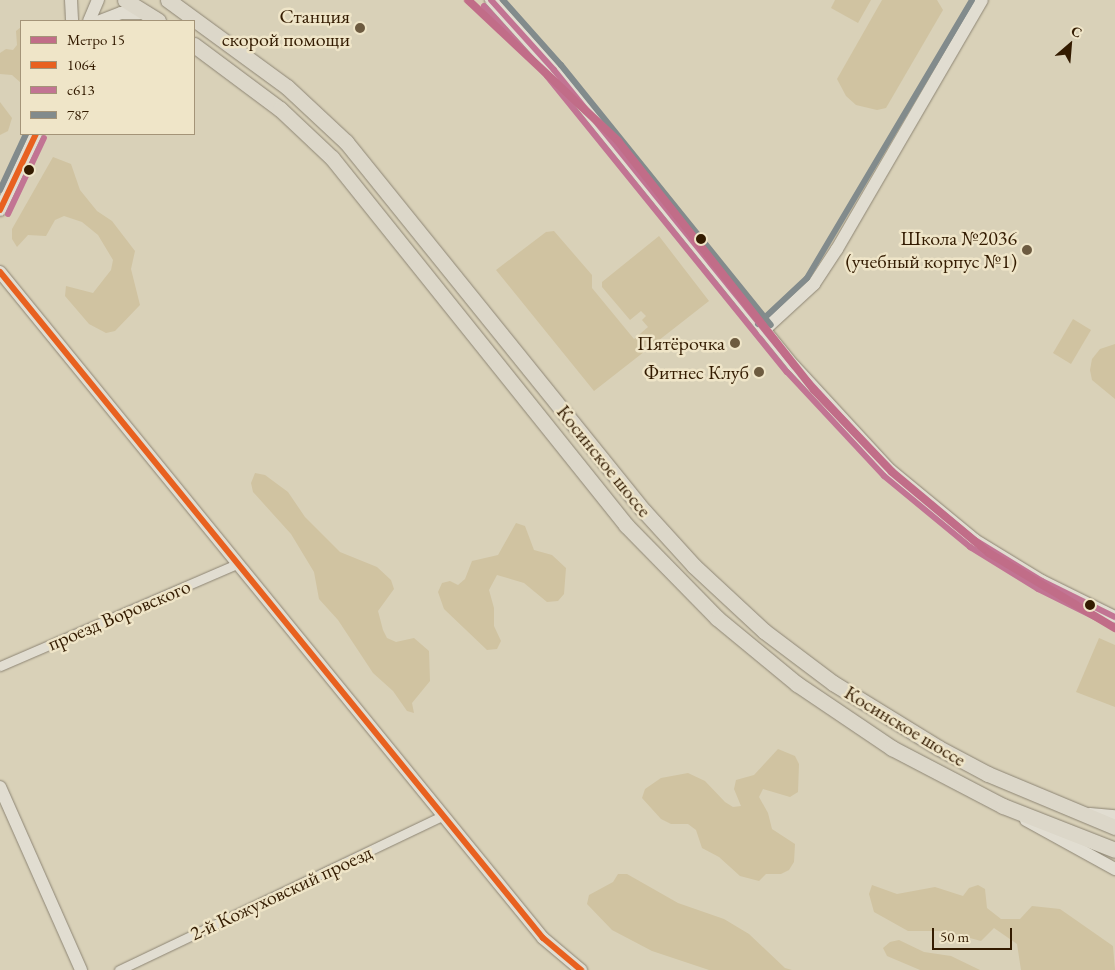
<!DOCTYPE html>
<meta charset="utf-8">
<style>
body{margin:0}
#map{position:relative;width:1115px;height:970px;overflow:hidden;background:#d9d1b8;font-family:"EB Garamond",serif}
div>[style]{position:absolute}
.green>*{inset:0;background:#d0c3a1}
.roads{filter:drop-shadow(0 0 1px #8d8574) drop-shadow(0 0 1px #8d8574)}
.street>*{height:9px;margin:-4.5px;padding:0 4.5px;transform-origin:4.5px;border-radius:4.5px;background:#e1ddd1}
.secondary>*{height:12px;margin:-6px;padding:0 6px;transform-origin:6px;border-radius:6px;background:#e1ddd1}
.highway>*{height:15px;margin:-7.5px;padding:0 7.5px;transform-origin:7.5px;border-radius:7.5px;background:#dcd7c9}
.bus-1>*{height:6px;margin:-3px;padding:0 3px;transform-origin:3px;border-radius:3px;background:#e86120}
.bus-2>*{height:6px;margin:-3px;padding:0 3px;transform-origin:3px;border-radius:3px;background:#c27493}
.bus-3>*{height:6px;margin:-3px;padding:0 3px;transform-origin:3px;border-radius:3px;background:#828b8c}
.bus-4>*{height:6px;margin:-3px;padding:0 3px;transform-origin:3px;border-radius:3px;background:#c27493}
.metro-1>*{height:8px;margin:-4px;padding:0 4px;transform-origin:4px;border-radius:4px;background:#c16d88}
.dots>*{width:14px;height:14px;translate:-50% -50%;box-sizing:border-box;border:2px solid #efe5c8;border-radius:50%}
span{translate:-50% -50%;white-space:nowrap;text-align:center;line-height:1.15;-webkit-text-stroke:5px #efe5c8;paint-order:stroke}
.poi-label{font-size:20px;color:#331b00}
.right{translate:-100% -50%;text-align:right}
.street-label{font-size:20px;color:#331b00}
.legend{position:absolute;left:20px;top:20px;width:175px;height:115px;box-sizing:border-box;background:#efe5c8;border:1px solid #a49478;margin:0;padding:6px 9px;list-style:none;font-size:15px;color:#331b00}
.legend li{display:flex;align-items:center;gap:10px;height:25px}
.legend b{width:25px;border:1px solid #a49478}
.north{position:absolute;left:1045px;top:20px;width:50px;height:50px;-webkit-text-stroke:4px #efe5c8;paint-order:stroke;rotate:27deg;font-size:14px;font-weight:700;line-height:20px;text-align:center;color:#331b00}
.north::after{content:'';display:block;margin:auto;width:18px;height:22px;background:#331b00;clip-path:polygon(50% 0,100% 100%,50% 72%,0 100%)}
.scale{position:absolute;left:932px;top:928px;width:80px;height:22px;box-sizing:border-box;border:2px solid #331b00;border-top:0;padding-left:6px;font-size:15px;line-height:18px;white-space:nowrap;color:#331b00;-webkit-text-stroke:4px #efe5c8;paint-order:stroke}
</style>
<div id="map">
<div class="green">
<div style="clip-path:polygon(835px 0,871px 0,858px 23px,831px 8px)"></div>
<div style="clip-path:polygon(882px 0,937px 0,943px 10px,886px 108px,877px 110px,856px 105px,846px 96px,837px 79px)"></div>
<div style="clip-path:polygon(21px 27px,21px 83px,12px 75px,0 74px,0 53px,6px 49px,13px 50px,17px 45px,16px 31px)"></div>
<div style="clip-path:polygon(0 102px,12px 118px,8px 131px,0 135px)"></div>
<div style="clip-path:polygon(53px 157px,71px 164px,80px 190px,97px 211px,112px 221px,135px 251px,131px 269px,140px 305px,115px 331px,106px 333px,89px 324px,65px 296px,66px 286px,93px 293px,111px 270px,113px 260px,98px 235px,82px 222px,64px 216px,55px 220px,46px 236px,28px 235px,17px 247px,12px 239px,12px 229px)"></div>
<div style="clip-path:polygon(554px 231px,592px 275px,592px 288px,634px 339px,648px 327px,642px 320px,646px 316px,641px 311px,630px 320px,602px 287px,602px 282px,659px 236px,709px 301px,594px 391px,496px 270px,546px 232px)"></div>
<div style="clip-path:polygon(1073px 319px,1091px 330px,1071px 364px,1053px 353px)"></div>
<div style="clip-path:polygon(1115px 344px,1115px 399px,1092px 380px,1090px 370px,1092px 359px,1100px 349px)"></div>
<div style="clip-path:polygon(255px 473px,265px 475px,288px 492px,305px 517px,340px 552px,377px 567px,391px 580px,394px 589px,378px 611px,383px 630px,387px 638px,396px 642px,414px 638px,429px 651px,430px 681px,412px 703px,414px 713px,407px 711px,393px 691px,373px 673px,338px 620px,319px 599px,314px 572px,291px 534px,253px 492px,251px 483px)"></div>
<div style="clip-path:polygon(516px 523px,525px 526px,534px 550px,552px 555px,566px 568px,564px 594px,558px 601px,547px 602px,524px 583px,497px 575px,489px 590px,494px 608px,494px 626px,501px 641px,497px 649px,487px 650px,444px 609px,438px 592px,442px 583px,450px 581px,458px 585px,465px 579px,472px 561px,498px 555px)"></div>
<div style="clip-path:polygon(1099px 638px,1115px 645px,1115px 707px,1076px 692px)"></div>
<div style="clip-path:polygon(778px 749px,795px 756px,799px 764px,798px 792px,790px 797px,763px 789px,759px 797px,768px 813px,772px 829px,795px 844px,794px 862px,789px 870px,781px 874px,766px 874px,759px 881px,740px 876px,719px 857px,702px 848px,696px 830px,688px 824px,671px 824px,661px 819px,642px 798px,645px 789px,661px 778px,688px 773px,705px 781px,725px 802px,733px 807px,741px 806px,734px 789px,736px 780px,754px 775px)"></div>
<div style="clip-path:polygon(618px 874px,627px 874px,678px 903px,724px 919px,749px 934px,785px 968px,792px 970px,709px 970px,652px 951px,612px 930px,587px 904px,589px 895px,613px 882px)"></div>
<div style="clip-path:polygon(872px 885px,897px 894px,935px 887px,963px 896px,969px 888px,978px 885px,985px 889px,987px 908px,1001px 919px,1020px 919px,1032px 906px,1060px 909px,1113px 946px,1115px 970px,1021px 970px,1017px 944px,994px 928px,981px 941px,944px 931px,908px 931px,874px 912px,869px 894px)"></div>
<div style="clip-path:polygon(899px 940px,924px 952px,951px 956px,980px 970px,920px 970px,887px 956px,883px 948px,890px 942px)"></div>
</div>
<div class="roads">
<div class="street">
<div style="left:0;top:666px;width:258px;rotate:-23.3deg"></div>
<div style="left:119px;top:970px;width:358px;rotate:-25.5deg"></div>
</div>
<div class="secondary">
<div style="left:71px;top:0;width:21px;rotate:87deg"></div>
<div style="left:491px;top:0;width:94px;rotate:48deg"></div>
<div style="left:554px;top:70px;width:381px;rotate:51deg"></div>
<div style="left:794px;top:366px;width:142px;rotate:47.3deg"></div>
<div style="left:890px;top:470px;width:110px;rotate:39.5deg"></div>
<div style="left:975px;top:540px;width:79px;rotate:31.5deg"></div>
<div style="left:1042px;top:581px;width:81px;rotate:26.3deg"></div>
<div style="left:89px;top:21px;width:23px;rotate:-67deg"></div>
<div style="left:100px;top:21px;width:22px;rotate:-21deg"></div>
<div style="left:121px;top:13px;width:25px"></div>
<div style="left:0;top:210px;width:84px;rotate:-64.7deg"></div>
<div style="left:0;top:272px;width:859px;rotate:50.81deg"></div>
<div style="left:543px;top:938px;width:50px;rotate:40.1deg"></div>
<div style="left:764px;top:330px;width:68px;rotate:-42.6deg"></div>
<div style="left:814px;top:284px;width:42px;rotate:-56.7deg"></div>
<div style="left:837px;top:249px;width:288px;rotate:-59.8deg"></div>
<div style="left:0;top:787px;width:200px;rotate:66.1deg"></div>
<div style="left:1090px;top:814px;width:25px;rotate:5deg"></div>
<div style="left:1026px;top:820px;width:102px;rotate:28.8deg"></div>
</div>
<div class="highway">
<div style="left:125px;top:0;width:39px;rotate:32deg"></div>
<div style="left:168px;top:0;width:147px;rotate:36.2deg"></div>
<div style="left:287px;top:87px;width:81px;rotate:43deg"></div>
<div style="left:346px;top:142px;width:474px;rotate:51.1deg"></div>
<div style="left:644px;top:511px;width:74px;rotate:47.7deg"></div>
<div style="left:694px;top:566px;width:96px;rotate:42.9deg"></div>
<div style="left:764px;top:631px;width:86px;rotate:37deg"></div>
<div style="left:833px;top:683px;width:124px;rotate:31.5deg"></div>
<div style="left:939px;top:748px;width:55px;rotate:28deg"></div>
<div style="left:988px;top:774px;width:138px;rotate:22.7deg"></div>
<div style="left:194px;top:45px;width:107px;rotate:36.7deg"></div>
<div style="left:280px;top:109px;width:71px;rotate:43.3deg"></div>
<div style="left:332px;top:158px;width:470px;rotate:51.3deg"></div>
<div style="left:626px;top:525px;width:130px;rotate:45.6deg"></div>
<div style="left:717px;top:618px;width:104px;rotate:39.5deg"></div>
<div style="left:797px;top:684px;width:115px;rotate:34deg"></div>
<div style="left:892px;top:748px;width:125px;rotate:27.6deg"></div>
<div style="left:1003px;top:806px;width:120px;rotate:21.4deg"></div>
</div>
</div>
<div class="bus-1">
<div style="left:0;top:210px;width:84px;rotate:-64.7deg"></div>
<div style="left:0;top:272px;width:859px;rotate:50.81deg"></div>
<div style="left:543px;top:938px;width:50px;rotate:40.1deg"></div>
</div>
<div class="bus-2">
<div style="left:484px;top:6px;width:94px;rotate:48deg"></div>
<div style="left:547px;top:76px;width:381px;rotate:51deg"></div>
<div style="left:787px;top:372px;width:142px;rotate:47deg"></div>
<div style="left:884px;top:476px;width:112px;rotate:39.5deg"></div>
<div style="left:970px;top:547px;width:80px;rotate:31.7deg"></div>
<div style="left:1038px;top:589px;width:81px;rotate:26.3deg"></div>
<div style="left:8px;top:214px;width:84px;rotate:-64.7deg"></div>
</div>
<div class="bus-3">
<div style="left:503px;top:0;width:87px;rotate:48.3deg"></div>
<div style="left:561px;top:65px;width:334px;rotate:51.1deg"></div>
<div style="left:0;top:190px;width:62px;rotate:-65.1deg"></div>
<div style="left:758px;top:324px;width:67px;rotate:-43.2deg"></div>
<div style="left:807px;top:278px;width:323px;rotate:-59.3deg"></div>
</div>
<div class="bus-4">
<div style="left:491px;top:0;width:94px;rotate:48deg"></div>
<div style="left:554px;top:70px;width:381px;rotate:51deg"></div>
<div style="left:794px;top:366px;width:142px;rotate:47.3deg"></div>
<div style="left:890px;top:470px;width:110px;rotate:39.5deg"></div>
<div style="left:975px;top:540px;width:79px;rotate:31.5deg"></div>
<div style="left:1042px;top:581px;width:81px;rotate:26.3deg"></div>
</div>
<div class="metro-1">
<div style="left:468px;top:0;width:206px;rotate:43.2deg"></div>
<div style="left:618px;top:141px;width:317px;rotate:51.8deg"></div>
<div style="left:814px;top:390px;width:113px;rotate:46.4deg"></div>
<div style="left:892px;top:472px;width:126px;rotate:39.9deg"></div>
<div style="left:989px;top:553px;width:147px;rotate:30.8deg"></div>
</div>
<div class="dots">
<div style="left:360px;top:28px;background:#6d5b40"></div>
<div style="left:29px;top:170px;background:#331b00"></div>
<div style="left:701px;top:239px;background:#331b00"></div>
<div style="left:1027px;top:250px;background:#6d5b40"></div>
<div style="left:735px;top:343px;background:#6d5b40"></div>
<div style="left:759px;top:372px;background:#6d5b40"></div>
<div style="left:1090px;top:605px;background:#331b00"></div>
</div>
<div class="poi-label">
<span class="right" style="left:350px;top:28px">Станция<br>скорой помощи</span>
<span class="right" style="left:1017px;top:250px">Школа №2036<br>(учебный корпус №1)</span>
<span class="right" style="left:725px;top:343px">Пятёрочка</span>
<span class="right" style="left:749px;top:372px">Фитнес Клуб</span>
</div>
<div class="street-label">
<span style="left:604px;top:461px;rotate:51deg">Косинское шоссе</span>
<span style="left:119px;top:615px;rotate:-23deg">проезд Воровского</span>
<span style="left:905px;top:726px;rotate:31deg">Косинское шоссе</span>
<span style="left:281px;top:893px;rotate:-25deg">2-й Кожуховский проезд</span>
</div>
<ul class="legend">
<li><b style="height:6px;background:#c16d88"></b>Метро 15</li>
<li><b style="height:6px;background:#e86120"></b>1064</li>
<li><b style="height:6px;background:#c27493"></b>с613</li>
<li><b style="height:6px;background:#828b8c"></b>787</li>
</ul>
<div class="north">С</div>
<div class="scale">50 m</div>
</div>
